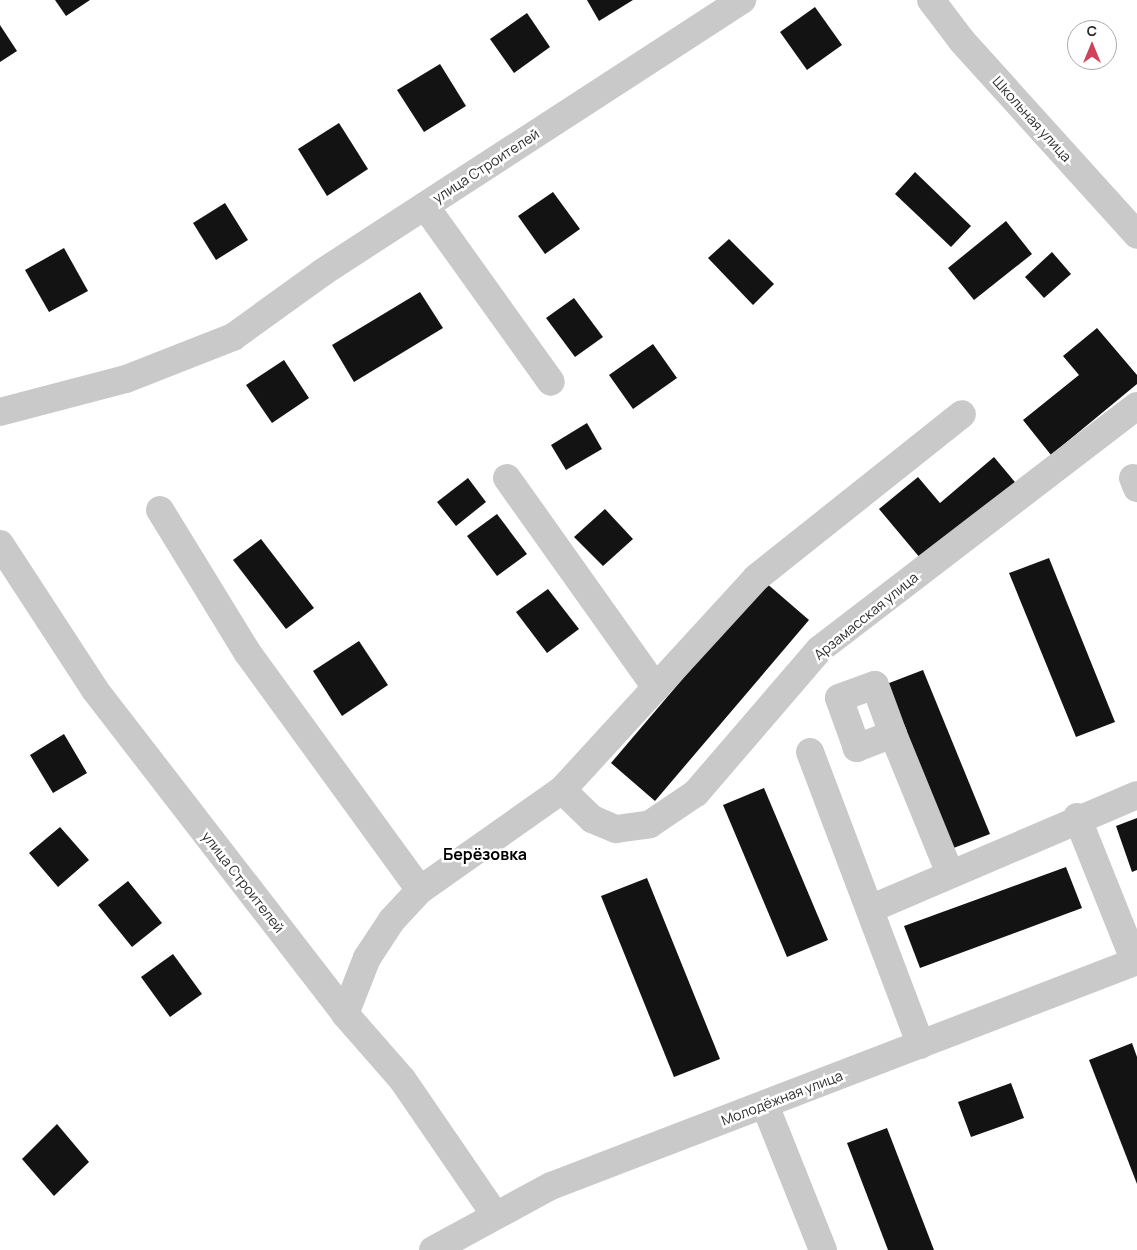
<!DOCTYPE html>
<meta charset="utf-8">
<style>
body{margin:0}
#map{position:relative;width:1137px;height:1250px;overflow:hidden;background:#fff;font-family:Manrope,sans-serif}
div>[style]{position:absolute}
.building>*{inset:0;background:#131313}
.minor>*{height:28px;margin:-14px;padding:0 14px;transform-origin:14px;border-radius:14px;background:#c9c9c9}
span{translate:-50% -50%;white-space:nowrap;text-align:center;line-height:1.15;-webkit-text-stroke:5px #fff;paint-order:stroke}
.street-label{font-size:14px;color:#2c2c2c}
.quarter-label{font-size:16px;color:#000;font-weight:700}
.north{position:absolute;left:1067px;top:20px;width:50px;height:50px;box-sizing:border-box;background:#fff;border:1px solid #ababab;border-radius:50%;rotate:0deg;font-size:14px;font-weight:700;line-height:20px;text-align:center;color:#2c2c2c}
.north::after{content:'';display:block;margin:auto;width:18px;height:22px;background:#d0415a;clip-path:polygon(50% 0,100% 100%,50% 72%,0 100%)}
</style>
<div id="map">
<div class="building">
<div style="clip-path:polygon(55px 0,90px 0,66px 16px)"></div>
<div style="clip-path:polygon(587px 0,633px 0,599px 21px)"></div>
<div style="clip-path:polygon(815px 7px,842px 45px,807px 70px,780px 32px)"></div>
<div style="clip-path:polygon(527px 13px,550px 47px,514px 73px,490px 39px)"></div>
<div style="clip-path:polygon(0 25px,17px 51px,0 62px)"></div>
<div style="clip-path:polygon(440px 64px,466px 106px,424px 132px,397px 90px)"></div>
<div style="clip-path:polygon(339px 123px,368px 169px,327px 196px,298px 149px)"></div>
<div style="clip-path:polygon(915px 172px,971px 226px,951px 247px,895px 194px)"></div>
<div style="clip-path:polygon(553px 192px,580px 229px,545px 254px,518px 216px)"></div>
<div style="clip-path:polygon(225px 203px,248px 240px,216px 260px,193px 223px)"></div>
<div style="clip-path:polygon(1006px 221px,1032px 254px,974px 300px,948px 268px)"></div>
<div style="clip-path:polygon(729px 239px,774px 284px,753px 305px,708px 258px)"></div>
<div style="clip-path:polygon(64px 248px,88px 291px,49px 312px,25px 270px)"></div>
<div style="clip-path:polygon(1052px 252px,1071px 274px,1044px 298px,1025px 277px)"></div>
<div style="clip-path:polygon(420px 292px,443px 328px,354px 382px,332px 345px)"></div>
<div style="clip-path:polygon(574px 298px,603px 337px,575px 357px,546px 318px)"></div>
<div style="clip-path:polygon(1097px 328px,1137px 375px,1137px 384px,1051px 455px,1023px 420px,1079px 375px,1063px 356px)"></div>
<div style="clip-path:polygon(653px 344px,677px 378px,633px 409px,609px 375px)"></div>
<div style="clip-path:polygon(284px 360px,309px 398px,272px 423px,246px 385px)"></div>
<div style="clip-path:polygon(587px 423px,602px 449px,566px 470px,551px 445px)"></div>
<div style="clip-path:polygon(994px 457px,1019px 487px,926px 565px,879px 509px,918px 477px,940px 503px)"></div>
<div style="clip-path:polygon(468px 478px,486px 502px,456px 526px,437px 502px)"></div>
<div style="clip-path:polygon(605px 509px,633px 539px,603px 566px,574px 537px)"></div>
<div style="clip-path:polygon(497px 514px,527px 554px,497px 576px,467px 536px)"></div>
<div style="clip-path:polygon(261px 539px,314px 608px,286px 629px,233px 560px)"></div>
<div style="clip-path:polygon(1049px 558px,1115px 722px,1076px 737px,1009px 573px)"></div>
<div style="clip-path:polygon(765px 582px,809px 620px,655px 801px,611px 763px)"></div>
<div style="clip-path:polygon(548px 589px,579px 629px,547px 653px,516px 612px)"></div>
<div style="clip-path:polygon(359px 641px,388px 685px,342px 716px,313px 671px)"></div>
<div style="clip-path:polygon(923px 670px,990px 834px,951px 849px,884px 685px)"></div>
<div style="clip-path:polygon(64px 734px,87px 773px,53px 793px,30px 755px)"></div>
<div style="clip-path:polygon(764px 788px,828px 940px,787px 957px,723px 805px)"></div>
<div style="clip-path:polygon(1137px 818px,1137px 870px,1132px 872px,1116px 826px)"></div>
<div style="clip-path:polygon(60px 827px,89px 860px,58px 887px,29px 853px)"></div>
<div style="clip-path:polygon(1066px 867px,1082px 908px,920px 968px,904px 926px)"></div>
<div style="clip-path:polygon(647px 878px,720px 1059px,674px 1077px,601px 896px)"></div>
<div style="clip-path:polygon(128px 881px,162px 923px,132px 947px,98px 905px)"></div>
<div style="clip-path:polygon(173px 954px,202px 994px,170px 1017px,141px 977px)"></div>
<div style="clip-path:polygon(1132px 1043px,1137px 1057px,1137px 1184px,1089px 1060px)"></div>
<div style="clip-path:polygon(1011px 1083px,1024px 1118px,971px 1137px,958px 1102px)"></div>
<div style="clip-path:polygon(57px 1124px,89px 1162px,54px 1196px,22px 1159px)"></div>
<div style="clip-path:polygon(887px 1128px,934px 1250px,888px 1250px,847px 1143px)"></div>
</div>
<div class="minor">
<div style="left:931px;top:0;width:51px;rotate:52.9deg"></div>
<div style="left:962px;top:41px;width:261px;rotate:47.9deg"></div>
<div style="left:425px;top:206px;width:216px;rotate:54.4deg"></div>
<div style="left:0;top:412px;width:130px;rotate:-14.7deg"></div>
<div style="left:126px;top:379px;width:115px;rotate:-21.4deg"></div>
<div style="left:233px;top:337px;width:111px;rotate:-35.8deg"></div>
<div style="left:323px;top:272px;width:500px;rotate:-33deg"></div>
<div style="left:507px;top:478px;width:257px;rotate:54.6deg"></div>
<div style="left:1133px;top:478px;width:11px;rotate:68deg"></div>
<div style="left:160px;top:510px;width:167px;rotate:58.5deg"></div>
<div style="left:247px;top:652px;width:294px;rotate:54deg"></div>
<div style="left:0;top:544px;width:174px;rotate:56.9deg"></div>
<div style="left:95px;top:690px;width:409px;rotate:52.3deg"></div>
<div style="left:345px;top:1014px;width:86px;rotate:48.8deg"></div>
<div style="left:402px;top:1079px;width:165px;rotate:55.6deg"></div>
<div style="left:875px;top:685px;width:52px;rotate:69.8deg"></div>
<div style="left:893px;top:734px;width:39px;rotate:159deg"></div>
<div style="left:857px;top:748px;width:53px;rotate:-109.8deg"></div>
<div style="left:839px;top:698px;width:38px;rotate:-20deg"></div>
<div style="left:893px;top:734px;width:151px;rotate:67.8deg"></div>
<div style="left:810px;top:752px;width:313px;rotate:69.3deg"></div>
<div style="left:562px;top:790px;width:42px;rotate:44deg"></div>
<div style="left:592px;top:819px;width:26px;rotate:23deg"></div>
<div style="left:616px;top:829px;width:34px;rotate:-8deg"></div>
<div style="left:650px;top:824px;width:55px;rotate:-34deg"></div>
<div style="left:696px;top:793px;width:190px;rotate:-49.3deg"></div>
<div style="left:820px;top:649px;width:399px;rotate:-37.5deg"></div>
<div style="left:1077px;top:817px;width:156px;rotate:68.2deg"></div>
<div style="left:870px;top:909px;width:290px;rotate:-23.1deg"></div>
<div style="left:345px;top:1014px;width:60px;rotate:-68.6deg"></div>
<div style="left:367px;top:958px;width:45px;rotate:-56.7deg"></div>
<div style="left:392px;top:920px;width:41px;rotate:-47deg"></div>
<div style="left:420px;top:890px;width:174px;rotate:-35.2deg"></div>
<div style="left:562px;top:790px;width:287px;rotate:-47.5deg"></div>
<div style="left:756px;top:578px;width:263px;rotate:-38.5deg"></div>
<div style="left:765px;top:1105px;width:156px;rotate:68.2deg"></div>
<div style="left:433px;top:1250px;width:134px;rotate:-28.5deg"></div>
<div style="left:551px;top:1186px;width:628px;rotate:-21deg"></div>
</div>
<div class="street-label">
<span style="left:1032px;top:119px;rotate:48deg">Школьная улица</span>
<span style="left:486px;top:166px;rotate:-33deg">улица Строителей</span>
<span style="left:866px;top:616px;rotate:-39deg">Арзамасская улица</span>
<span style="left:243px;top:882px;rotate:52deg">улица Строителей</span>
<span style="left:782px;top:1098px;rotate:-21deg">Молодёжная улица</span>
</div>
<div class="quarter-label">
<span style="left:485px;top:854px">Берёзовка</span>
</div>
<div class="north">С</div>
</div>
